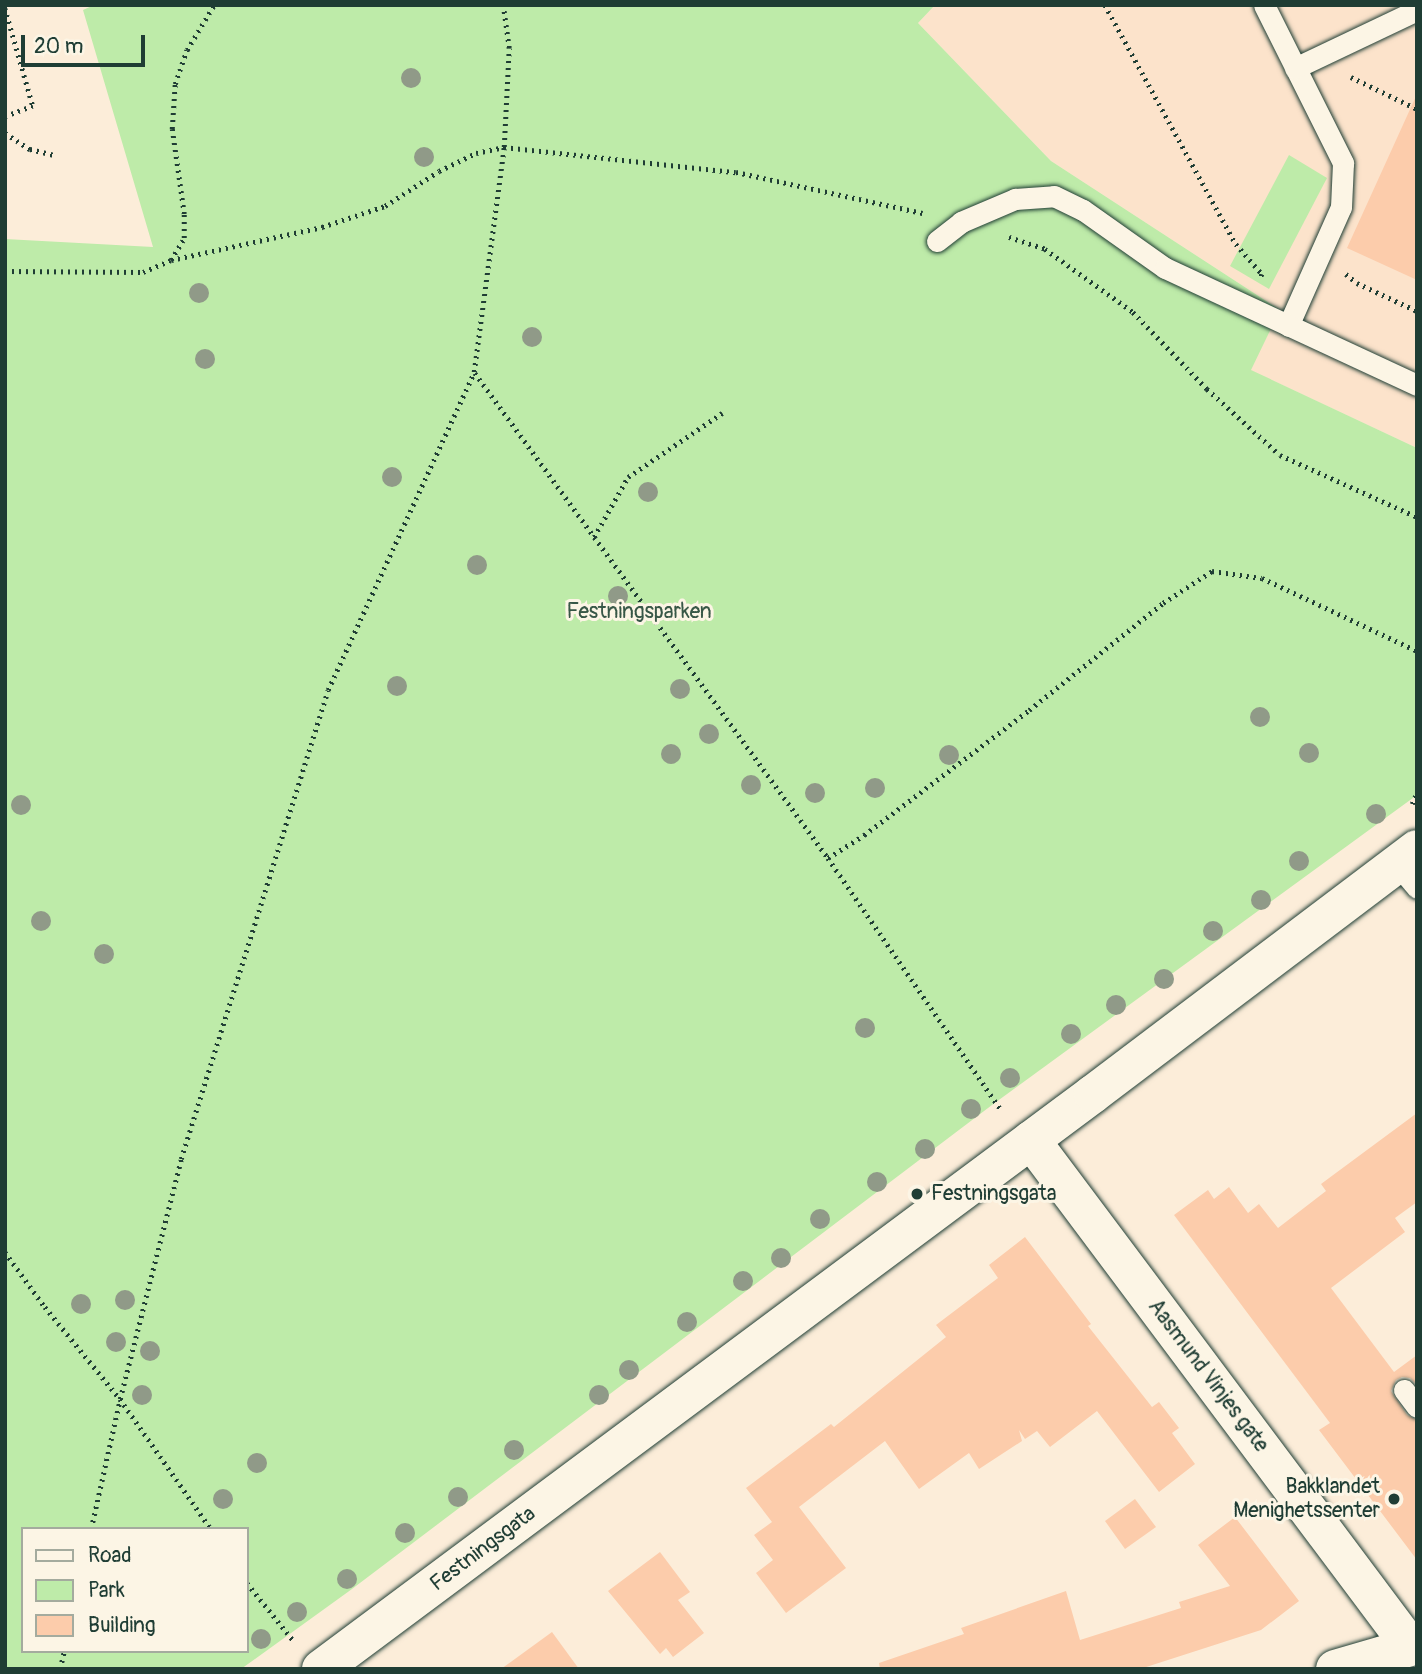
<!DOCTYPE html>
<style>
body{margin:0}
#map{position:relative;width:1422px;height:1674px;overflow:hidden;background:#fcedd9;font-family:Pangolin,sans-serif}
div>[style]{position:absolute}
.built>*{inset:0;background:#fce3cb}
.green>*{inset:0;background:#beeba9}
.building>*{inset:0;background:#fcccab}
.path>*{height:4.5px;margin-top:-2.25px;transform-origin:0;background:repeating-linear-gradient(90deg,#1f3d34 0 2px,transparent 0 7px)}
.roads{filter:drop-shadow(0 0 2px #1f3d34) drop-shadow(0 0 2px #1f3d34)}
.service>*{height:21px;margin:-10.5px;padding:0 10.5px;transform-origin:10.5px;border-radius:10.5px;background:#fcf5e5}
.minor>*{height:38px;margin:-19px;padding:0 19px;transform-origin:19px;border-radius:19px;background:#fcf5e5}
.secondary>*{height:38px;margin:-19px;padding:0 19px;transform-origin:19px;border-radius:19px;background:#fcf5e5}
.trees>*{width:20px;height:20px;margin:-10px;border-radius:50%;background:#909a88}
.dots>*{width:19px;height:19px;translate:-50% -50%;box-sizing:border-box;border:4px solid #fcf5e5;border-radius:50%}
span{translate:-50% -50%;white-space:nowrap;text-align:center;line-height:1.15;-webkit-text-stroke:6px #fcf5e5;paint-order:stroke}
.park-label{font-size:21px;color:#375746}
.poi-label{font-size:21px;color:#1f3d34}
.left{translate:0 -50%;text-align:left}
.right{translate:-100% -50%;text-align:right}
.street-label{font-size:21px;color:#1f3d34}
.frame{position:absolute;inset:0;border:7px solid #1f3d34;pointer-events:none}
.legend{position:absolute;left:21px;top:1527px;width:228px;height:126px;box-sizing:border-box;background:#fcf5e5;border:2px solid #a4ab9e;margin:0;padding:9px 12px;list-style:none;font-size:21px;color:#1f3d34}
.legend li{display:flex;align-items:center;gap:14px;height:35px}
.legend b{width:35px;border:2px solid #a4ab9e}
.scale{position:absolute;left:21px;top:35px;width:124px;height:32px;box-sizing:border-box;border:4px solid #1f3d34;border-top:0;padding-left:9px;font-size:21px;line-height:24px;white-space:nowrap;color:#1f3d34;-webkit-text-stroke:5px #fcf5e5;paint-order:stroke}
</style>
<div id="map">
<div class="built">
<div style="clip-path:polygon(935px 5px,1417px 5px,1417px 448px,1250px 370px,1280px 310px,1051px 161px,918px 23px)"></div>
</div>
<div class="green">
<div style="clip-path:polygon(evenodd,94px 5px,935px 5px,918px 23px,1051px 161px,1280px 310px,1251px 370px,1417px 448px,1417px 795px,992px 1105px,352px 1589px,241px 1669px,5px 1669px,5px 239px,153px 247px,83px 10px,94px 5px,23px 1529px,247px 1529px,247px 1651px,23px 1651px,23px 1529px)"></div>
<div style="clip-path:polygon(1289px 155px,1327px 178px,1269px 289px,1230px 266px)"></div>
</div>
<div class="building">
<div style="clip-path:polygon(1417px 94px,1417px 280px,1347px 248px)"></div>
<div style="clip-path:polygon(1417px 1113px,1417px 1202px,1395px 1218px,1405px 1232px,1331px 1288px,1394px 1372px,1417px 1355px,1417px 1385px,1410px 1378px,1402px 1377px,1396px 1380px,1391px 1391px,1407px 1415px,1417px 1420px,1417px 1560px,1319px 1430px,1330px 1423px,1174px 1215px,1208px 1190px,1214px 1199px,1229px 1187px,1248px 1213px,1259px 1204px,1278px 1228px,1326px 1191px,1321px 1184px)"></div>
<div style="clip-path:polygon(1025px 1237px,1091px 1324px,1088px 1326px,1152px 1407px,1159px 1402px,1179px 1428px,1172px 1433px,1195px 1464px,1159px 1492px,1097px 1411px,1050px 1447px,1037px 1431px,1025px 1439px,1019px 1430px,1022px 1441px,979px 1469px,969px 1453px,919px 1489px,885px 1441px,799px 1507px,846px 1568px,786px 1613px,756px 1573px,773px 1560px,754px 1535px,772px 1522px,746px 1488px,831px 1424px,834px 1427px,946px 1337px,936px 1325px,998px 1278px,989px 1265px)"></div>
<div style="clip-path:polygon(1135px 1499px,1156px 1527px,1125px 1549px,1105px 1521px)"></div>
<div style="clip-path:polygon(1235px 1517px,1299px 1601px,1261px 1630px,1140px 1669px,880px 1669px,879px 1663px,964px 1634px,961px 1628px,1066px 1591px,1080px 1640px,1181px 1608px,1179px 1602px,1230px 1586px,1198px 1545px)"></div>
<div style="clip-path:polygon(660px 1552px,690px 1592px,678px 1600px,704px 1633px,673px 1657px,666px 1648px,660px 1654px,608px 1591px)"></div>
<div style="clip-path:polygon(552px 1632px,579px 1669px,501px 1669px)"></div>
</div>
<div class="path">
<div style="left:1105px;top:5px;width:273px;rotate:61.3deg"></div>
<div style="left:1236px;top:244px;width:40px;rotate:49deg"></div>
<div style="left:1262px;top:274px;width:3px;rotate:108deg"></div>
<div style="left:5px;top:8px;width:102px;rotate:74.1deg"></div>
<div style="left:33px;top:106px;width:30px;rotate:159deg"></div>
<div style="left:1351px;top:77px;width:73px;rotate:25.9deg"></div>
<div style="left:5px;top:133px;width:30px;rotate:33deg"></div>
<div style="left:30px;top:149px;width:25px;rotate:14deg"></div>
<div style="left:1009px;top:237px;width:38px;rotate:18deg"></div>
<div style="left:1045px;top:249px;width:108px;rotate:35.6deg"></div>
<div style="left:1133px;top:312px;width:107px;rotate:46.1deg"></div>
<div style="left:1207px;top:389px;width:98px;rotate:42.1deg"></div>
<div style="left:1280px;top:455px;width:150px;rotate:24.3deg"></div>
<div style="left:171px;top:260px;width:155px;rotate:-12.3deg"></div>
<div style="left:322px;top:227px;width:66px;rotate:-18.4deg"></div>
<div style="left:385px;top:206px;width:64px;rotate:-32.9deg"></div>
<div style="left:439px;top:171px;width:41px;rotate:-25.9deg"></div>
<div style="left:476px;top:153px;width:29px;rotate:-12deg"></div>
<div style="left:504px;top:147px;width:233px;rotate:6.2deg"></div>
<div style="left:736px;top:172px;width:191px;rotate:12.4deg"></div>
<div style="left:5px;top:271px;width:138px;rotate:0.4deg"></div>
<div style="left:143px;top:272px;width:30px;rotate:-23deg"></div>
<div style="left:171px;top:260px;width:26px;rotate:-59deg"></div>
<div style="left:184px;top:238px;width:24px;rotate:-90deg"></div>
<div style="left:184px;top:214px;width:86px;rotate:-98deg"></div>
<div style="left:172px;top:129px;width:45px;rotate:-86.2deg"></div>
<div style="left:175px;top:84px;width:36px;rotate:-71deg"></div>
<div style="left:187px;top:50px;width:52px;rotate:-59deg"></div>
<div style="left:1346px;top:274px;width:14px;rotate:39deg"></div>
<div style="left:1357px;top:283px;width:66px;rotate:25deg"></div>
<div style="left:475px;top:373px;width:600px;rotate:53.95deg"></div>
<div style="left:828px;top:858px;width:306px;rotate:55.5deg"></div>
<div style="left:594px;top:537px;width:69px;rotate:-60.5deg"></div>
<div style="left:628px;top:477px;width:114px;rotate:-34.2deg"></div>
<div style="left:1412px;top:804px;width:12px;rotate:-66deg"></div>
<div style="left:828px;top:858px;width:43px;rotate:-32.6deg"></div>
<div style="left:864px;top:835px;width:207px;rotate:-37.1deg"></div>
<div style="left:1029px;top:710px;width:171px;rotate:-38.6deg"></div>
<div style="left:1163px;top:603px;width:59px;rotate:-33.1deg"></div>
<div style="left:1212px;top:571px;width:50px;rotate:8deg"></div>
<div style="left:1262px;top:578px;width:171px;rotate:25.2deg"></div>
<div style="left:5px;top:1252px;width:68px;rotate:54deg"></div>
<div style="left:45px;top:1307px;width:119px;rotate:50.8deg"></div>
<div style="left:120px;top:1399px;width:159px;rotate:55deg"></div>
<div style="left:91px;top:1529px;width:133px;rotate:-77.4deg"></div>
<div style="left:120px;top:1399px;width:248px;rotate:-75.7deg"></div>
<div style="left:181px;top:1159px;width:491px;rotate:-72.6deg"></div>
<div style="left:328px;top:690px;width:350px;rotate:-65.3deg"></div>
<div style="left:474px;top:372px;width:227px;rotate:-82.4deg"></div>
<div style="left:504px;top:147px;width:99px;rotate:-87.1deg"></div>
<div style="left:509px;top:48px;width:43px;rotate:-97.9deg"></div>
<div style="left:247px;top:1583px;width:73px;rotate:51.1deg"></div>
<div style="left:60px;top:1669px;width:18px;rotate:-77deg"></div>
</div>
<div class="roads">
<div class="service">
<div style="left:1264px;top:5px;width:177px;rotate:63.4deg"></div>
<div style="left:1343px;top:163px;width:44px;rotate:92.6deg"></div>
<div style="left:1341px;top:207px;width:130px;rotate:114deg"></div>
<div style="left:1295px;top:68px;width:135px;rotate:-25.4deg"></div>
<div style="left:937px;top:241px;width:31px;rotate:-38deg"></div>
<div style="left:961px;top:222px;width:59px;rotate:-23.1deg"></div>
<div style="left:1015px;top:199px;width:39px;rotate:-4deg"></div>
<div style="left:1054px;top:196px;width:32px;rotate:26deg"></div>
<div style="left:1083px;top:210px;width:100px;rotate:35.3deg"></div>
<div style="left:1165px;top:268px;width:278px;rotate:24.9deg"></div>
<div style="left:1397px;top:864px;width:31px;rotate:50deg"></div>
<div style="left:1404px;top:1390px;width:21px;rotate:53deg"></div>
</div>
<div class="minor">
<div style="left:1031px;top:1140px;width:632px;rotate:53.17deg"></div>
<div style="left:1335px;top:1669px;width:85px;rotate:-16.3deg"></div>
</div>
<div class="secondary">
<div style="left:321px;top:1669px;width:963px;rotate:-36.68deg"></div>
<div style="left:1093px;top:1094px;width:406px;rotate:-37.1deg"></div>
</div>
</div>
<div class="trees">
<div style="left:411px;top:78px"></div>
<div style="left:424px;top:157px"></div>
<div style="left:199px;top:293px"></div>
<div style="left:532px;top:337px"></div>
<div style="left:205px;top:359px"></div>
<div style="left:392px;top:477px"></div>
<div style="left:648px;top:492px"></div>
<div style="left:477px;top:565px"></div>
<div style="left:618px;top:596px"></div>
<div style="left:397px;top:686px"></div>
<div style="left:680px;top:689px"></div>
<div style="left:1260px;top:717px"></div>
<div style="left:709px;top:734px"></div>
<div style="left:1309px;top:753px"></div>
<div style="left:671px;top:754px"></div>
<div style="left:949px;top:755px"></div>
<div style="left:751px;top:785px"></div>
<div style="left:875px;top:788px"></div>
<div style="left:815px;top:793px"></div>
<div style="left:21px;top:805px"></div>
<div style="left:1376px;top:814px"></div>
<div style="left:1299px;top:861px"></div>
<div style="left:1261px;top:900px"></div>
<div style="left:41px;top:921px"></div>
<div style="left:1213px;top:931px"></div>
<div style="left:104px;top:954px"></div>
<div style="left:1164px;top:979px"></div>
<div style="left:1116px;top:1005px"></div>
<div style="left:865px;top:1028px"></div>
<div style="left:1071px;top:1034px"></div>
<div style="left:1010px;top:1078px"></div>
<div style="left:971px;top:1109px"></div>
<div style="left:925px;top:1149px"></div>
<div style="left:877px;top:1182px"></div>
<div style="left:820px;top:1219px"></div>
<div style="left:781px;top:1258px"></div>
<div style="left:743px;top:1281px"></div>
<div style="left:125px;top:1300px"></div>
<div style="left:81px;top:1304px"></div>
<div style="left:687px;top:1322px"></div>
<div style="left:116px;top:1342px"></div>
<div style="left:150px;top:1351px"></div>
<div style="left:629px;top:1370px"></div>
<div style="left:142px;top:1395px"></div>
<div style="left:599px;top:1395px"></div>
<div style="left:514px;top:1450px"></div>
<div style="left:257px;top:1463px"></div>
<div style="left:458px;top:1497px"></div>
<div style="left:223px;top:1499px"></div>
<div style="left:405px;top:1533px"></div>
<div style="left:347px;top:1579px"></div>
<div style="left:297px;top:1612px"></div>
<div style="left:261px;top:1639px"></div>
</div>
<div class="dots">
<div style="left:917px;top:1194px;background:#1f3d34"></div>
<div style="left:1394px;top:1499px;background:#1f3d34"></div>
</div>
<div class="park-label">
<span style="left:639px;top:612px">Festningsparken</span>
</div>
<div class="poi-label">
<span class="left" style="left:931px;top:1194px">Festningsgata</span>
<span class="right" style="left:1380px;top:1499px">Bakklandet<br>Menighetssenter</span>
</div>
<div class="street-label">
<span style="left:1208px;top:1376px;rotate:53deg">Aasmund Vinjes gate</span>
<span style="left:483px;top:1549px;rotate:-37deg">Festningsgata</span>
</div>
<div class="frame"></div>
<ul class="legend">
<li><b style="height:9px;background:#fcf5e5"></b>Road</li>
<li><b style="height:19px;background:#beeba9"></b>Park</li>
<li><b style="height:19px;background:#fcccab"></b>Building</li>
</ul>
<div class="scale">20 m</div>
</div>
